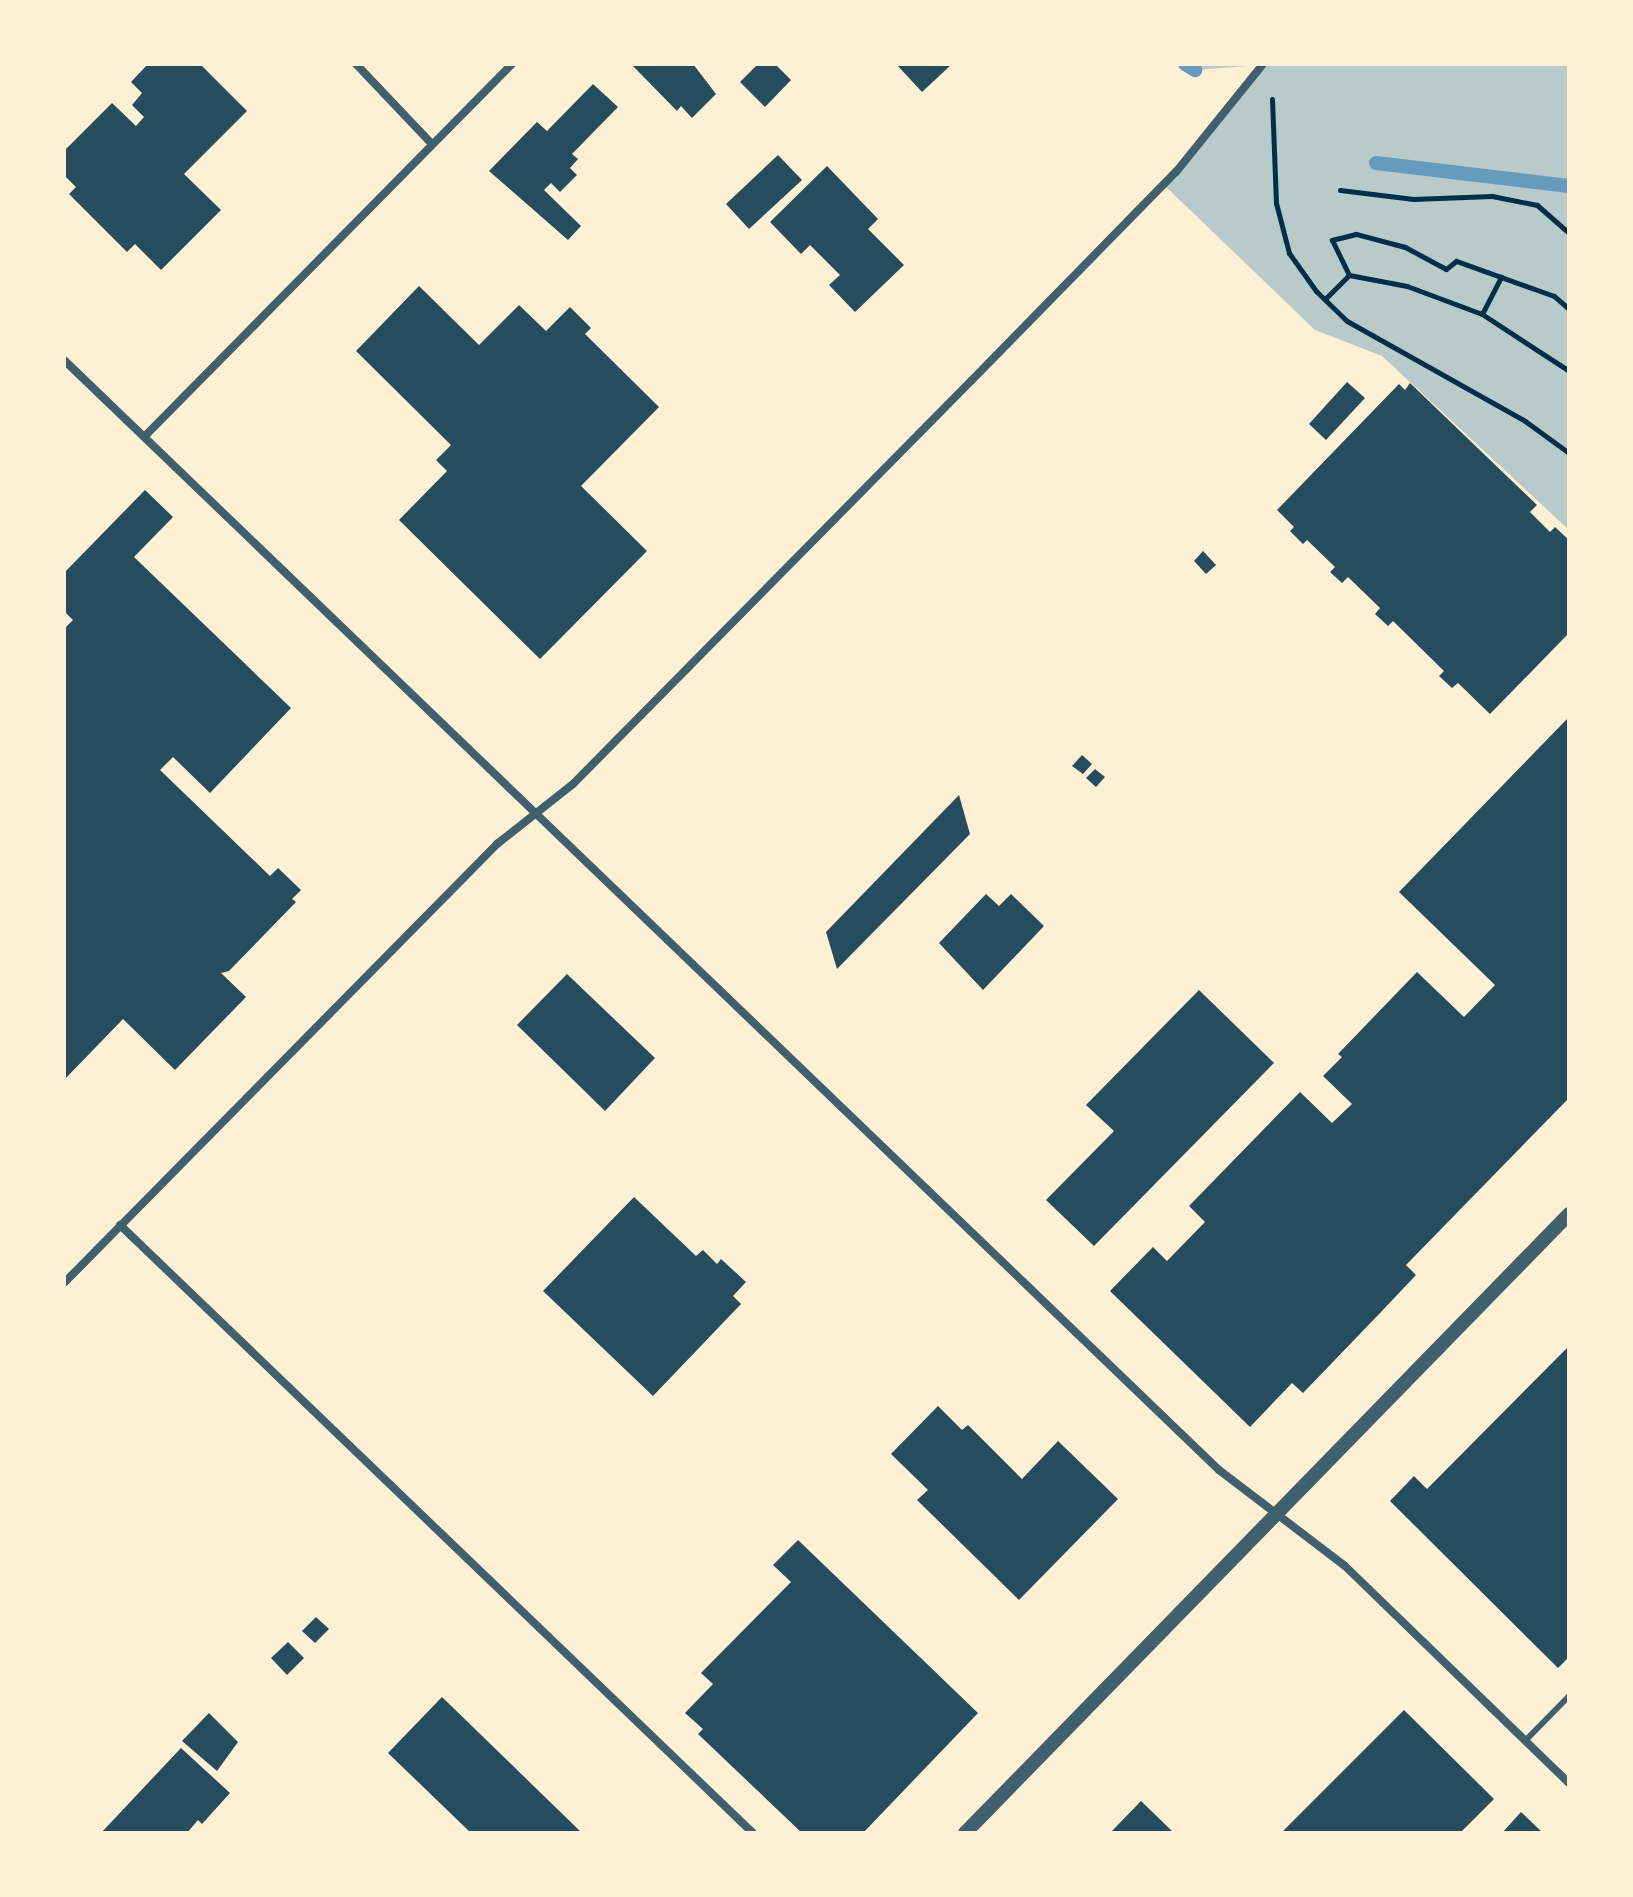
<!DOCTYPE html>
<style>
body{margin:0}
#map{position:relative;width:1633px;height:1897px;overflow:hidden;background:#fdf0d5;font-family:"Noto Sans",sans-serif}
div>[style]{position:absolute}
.green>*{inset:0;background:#b9caca}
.stream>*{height:14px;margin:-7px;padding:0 7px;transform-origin:7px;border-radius:7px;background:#669bbc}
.building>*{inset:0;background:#264d5e}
.path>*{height:5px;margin:-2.5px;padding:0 2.5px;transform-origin:2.5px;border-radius:2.5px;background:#003049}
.service>*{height:6px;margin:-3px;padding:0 3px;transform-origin:3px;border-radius:3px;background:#3f606c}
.minor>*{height:8px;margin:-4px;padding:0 4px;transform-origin:4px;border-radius:4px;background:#3f606c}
.tertiary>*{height:14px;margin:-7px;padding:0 7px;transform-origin:7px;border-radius:7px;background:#3f606c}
span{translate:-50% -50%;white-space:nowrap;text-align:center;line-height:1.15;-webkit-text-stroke:6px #fdf0d5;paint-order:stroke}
.frame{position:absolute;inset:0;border:66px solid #fdf0d5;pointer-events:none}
</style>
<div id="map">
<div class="green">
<div style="clip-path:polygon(1185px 64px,1569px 64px,1569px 530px,1382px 356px,1315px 330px,1163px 184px,1261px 65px,1195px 70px)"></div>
</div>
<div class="stream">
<div style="left:1185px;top:64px;width:12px;rotate:31deg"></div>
<div style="left:1376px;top:163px;width:194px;rotate:6.8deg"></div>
</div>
<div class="building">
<div style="clip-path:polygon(148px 64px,200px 64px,247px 111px,184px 174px,221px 210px,161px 270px,135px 244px,127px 252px,69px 194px,76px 187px,64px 175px,64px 151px,112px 103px,136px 126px,144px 117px,132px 105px,142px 93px,131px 82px)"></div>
<div style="clip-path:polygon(631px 64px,693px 64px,716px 94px,692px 118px,681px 106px,677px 111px)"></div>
<div style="clip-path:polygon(758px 64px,775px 64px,791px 80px,765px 107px,740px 82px)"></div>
<div style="clip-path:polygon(896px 64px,952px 64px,922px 92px)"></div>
<div style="clip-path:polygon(593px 84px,618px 107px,572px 154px,578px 159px,570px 168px,577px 175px,560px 192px,551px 183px,544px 190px,581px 226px,568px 240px,489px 171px,537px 122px,547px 131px)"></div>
<div style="clip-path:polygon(778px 155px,802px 180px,749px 229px,726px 204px)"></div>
<div style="clip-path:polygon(827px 166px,878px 219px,868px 229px,904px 265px,855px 312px,829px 285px,840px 275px,810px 245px,801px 254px,770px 222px)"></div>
<div style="clip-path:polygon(419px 286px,479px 345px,519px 305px,546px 331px,570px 307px,591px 328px,585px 334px,659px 407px,581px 486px,647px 551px,540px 659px,399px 520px,447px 471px,436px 460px,451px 445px,356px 351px)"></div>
<div style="clip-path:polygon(1347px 382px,1365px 398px,1326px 440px,1309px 424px)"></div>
<div style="clip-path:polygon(1410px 383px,1537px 505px,1530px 512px,1550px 532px,1555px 527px,1569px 540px,1569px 633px,1490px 714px,1458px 683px,1452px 688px,1439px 676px,1444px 671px,1393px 621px,1388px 626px,1375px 614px,1380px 608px,1348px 577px,1342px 583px,1330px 572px,1335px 567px,1307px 540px,1303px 544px,1290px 531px,1294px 527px,1277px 510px,1399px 384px,1405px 390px)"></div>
<div style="clip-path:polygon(145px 490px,173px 517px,134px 557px,291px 708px,210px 793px,173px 757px,160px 770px,270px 876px,278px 868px,301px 890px,292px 899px,296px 902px,229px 971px,221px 973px,246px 997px,175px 1070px,123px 1019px,64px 1080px,64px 629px,73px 620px,64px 611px,64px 573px)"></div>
<div style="clip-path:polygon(1203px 551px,1216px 565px,1206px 574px,1194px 561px)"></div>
<div style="clip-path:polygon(1569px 717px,1569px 1098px,1406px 1265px,1416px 1275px,1381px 1312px,1303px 1393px,1292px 1383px,1250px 1427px,1110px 1291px,1153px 1247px,1167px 1261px,1205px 1222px,1189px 1206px,1300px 1092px,1332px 1123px,1352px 1104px,1323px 1076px,1342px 1057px,1338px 1054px,1417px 972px,1464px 1017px,1495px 985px,1399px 892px)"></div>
<div style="clip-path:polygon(1082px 755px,1092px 764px,1083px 774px,1072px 766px)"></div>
<div style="clip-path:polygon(1095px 769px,1105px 777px,1096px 787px,1086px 778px)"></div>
<div style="clip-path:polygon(959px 795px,970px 834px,837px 969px,826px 932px)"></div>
<div style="clip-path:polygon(986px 894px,999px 906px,1011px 894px,1044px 926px,983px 990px,939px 943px)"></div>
<div style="clip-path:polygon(567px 974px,655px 1058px,605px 1111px,517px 1025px)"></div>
<div style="clip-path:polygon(1199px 990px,1274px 1063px,1094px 1246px,1046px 1200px,1114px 1131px,1086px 1105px)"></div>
<div style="clip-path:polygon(634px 1197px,696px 1256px,703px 1250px,717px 1264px,721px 1259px,746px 1282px,733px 1296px,741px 1304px,653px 1396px,543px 1291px)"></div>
<div style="clip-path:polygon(1569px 1346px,1569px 1657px,1558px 1668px,1390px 1501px,1414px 1476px,1427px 1489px)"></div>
<div style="clip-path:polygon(938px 1406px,962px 1430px,968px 1425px,1022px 1479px,1058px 1441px,1118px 1499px,1019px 1600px,917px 1500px,928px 1490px,891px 1454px)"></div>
<div style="clip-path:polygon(798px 1540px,978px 1713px,863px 1833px,802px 1833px,698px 1734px,703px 1729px,685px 1713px,713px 1684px,701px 1673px,791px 1582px,773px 1565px)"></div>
<div style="clip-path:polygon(316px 1617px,329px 1629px,315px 1643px,302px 1631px)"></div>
<div style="clip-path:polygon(288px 1642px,304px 1658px,287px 1675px,271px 1658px)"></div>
<div style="clip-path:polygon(442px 1697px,582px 1833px,471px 1833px,388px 1753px)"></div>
<div style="clip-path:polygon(1404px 1710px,1494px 1799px,1460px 1833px,1281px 1833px)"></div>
<div style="clip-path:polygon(209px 1713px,238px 1742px,217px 1771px,182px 1741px)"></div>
<div style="clip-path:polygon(181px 1748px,230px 1793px,202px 1824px,198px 1820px,187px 1833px,101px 1833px)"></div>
<div style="clip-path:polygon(1141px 1801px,1174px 1833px,1110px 1833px)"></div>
<div style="clip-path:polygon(1521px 1812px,1543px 1833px,1502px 1833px)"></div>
</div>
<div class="path">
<div style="left:1272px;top:99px;width:104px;rotate:87.8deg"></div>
<div style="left:1276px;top:203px;width:52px;rotate:75.4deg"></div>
<div style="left:1289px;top:253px;width:47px;rotate:54.6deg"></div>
<div style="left:1316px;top:291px;width:43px;rotate:44.1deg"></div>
<div style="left:1347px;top:321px;width:204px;rotate:29.3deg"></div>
<div style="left:1525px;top:421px;width:54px;rotate:36deg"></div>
<div style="left:1340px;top:190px;width:74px;rotate:7deg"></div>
<div style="left:1413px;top:199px;width:79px;rotate:-2.2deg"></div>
<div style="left:1492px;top:196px;width:46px;rotate:11.3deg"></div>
<div style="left:1537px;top:205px;width:43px;rotate:41.2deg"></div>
<div style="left:1325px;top:299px;width:34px;rotate:-45deg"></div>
<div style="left:1569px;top:309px;width:20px;rotate:-139deg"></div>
<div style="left:1554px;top:296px;width:104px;rotate:-160.3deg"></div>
<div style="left:1456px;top:261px;width:13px;rotate:141deg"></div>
<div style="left:1446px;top:269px;width:47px;rotate:-151.8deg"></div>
<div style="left:1405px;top:247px;width:51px;rotate:-165.1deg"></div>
<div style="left:1356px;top:234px;width:25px;rotate:166deg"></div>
<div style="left:1332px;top:240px;width:39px;rotate:64deg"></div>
<div style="left:1349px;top:275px;width:59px;rotate:10.7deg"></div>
<div style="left:1407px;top:286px;width:80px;rotate:20.5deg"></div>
<div style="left:1482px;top:314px;width:104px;rotate:33.2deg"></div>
<div style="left:1482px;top:314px;width:42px;rotate:-62.8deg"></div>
</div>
<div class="service">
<div style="left:1525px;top:1741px;width:63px;rotate:-45.6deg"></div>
</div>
<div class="minor">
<div style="left:356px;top:64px;width:110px;rotate:46.5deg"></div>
<div style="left:64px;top:360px;width:1602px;rotate:43.86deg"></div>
<div style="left:1219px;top:1470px;width:158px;rotate:37.3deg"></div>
<div style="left:1345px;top:1566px;width:312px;rotate:44.1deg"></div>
<div style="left:144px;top:437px;width:524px;rotate:-45.39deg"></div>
<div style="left:120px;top:1225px;width:878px;rotate:43.85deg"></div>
<div style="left:64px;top:1283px;width:617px;rotate:-45.39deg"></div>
<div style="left:497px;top:844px;width:97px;rotate:-38.3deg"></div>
<div style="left:573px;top:784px;width:566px;rotate:-45.36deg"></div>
<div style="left:971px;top:381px;width:293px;rotate:-45.6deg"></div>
<div style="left:1176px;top:172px;width:139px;rotate:-51.1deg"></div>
</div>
<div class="tertiary">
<div style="left:965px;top:1833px;width:865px;rotate:-45.7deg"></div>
</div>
<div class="frame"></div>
</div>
